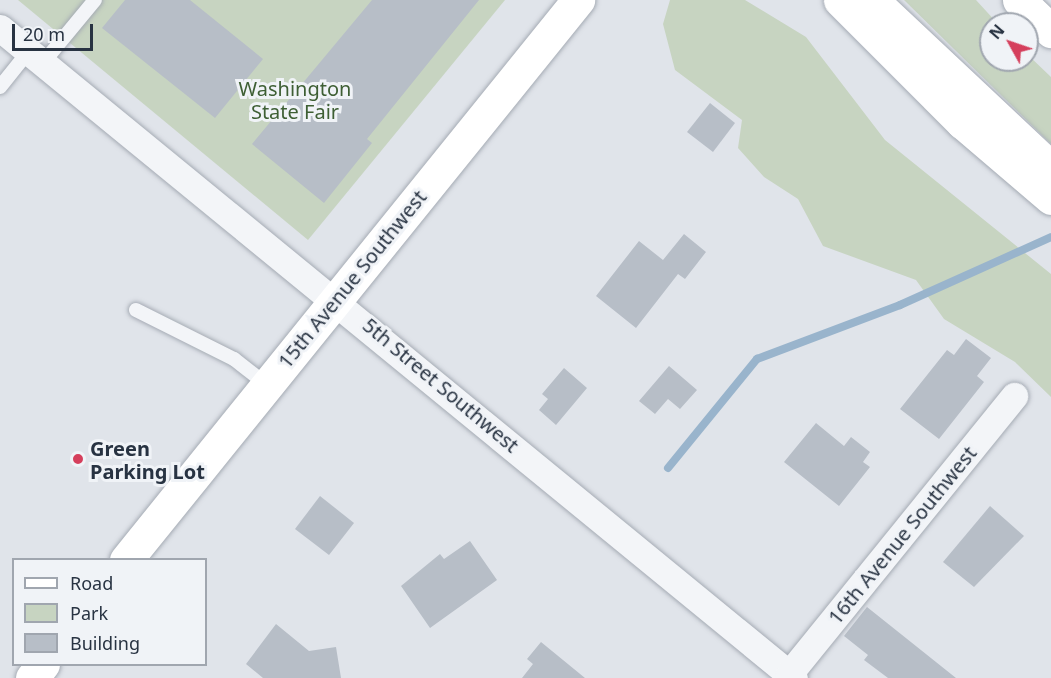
<!DOCTYPE html>
<style>
body{margin:0}
#map{position:relative;width:1051px;height:678px;overflow:hidden;background:#e0e4ea;font-family:"Noto Sans",sans-serif}
div>[style]{position:absolute}
.green>*{inset:0;background:#c7d4c1}
.stream>*{height:8px;margin:-4px;padding:0 4px;transform-origin:4px;border-radius:4px;background:#99b4cc}
.building>*{inset:0;background:#b7bec7}
.roads{filter:drop-shadow(0 0 2px #a5abb4) drop-shadow(0 0 2px #a5abb4)}
.lane>*{height:14px;margin:-7px;padding:0 7px;transform-origin:7px;border-radius:7px;background:#f3f5f8}
.street>*{height:27px;margin:-13.5px;padding:0 13.5px;transform-origin:13.5px;border-radius:13.5px;background:#f3f5f8}
.secondary>*{height:33px;margin:-16.5px;padding:0 16.5px;transform-origin:16.5px;border-radius:16.5px;background:#fff}
.highway>*{height:33px;margin:-16.5px;padding:0 16.5px;transform-origin:16.5px;border-radius:16.5px;background:#fff}
.dots>*{width:16px;height:16px;translate:-50% -50%;box-sizing:border-box;border:3px solid #f0f3f7;border-radius:50%}
span{translate:-50% -50%;white-space:nowrap;text-align:center;line-height:1.15;-webkit-text-stroke:6px #f0f3f7;paint-order:stroke}
.park-label{font-size:20px;color:#3e5f34}
.street-label{font-size:20px;color:#283342}
.poi-label{font-size:20px;color:#283342;font-weight:700}
.left{translate:0 -50%;text-align:left}
.legend{position:absolute;left:12px;top:558px;width:195px;height:108px;box-sizing:border-box;background:#f0f3f7;border:2px solid #a0a6af;margin:0;padding:8px 10px;list-style:none;font-size:18px;color:#283342}
.legend li{display:flex;align-items:center;gap:12px;height:30px}
.legend b{width:30px;border:2px solid #a0a6af}
.north{position:absolute;left:979px;top:12px;width:60px;height:60px;box-sizing:border-box;background:#f0f3f7;border:2px solid #a0a6af;border-radius:50%;rotate:310deg;font-size:16px;font-weight:700;line-height:24px;text-align:center;color:#283342}
.north::after{content:'';display:block;margin:auto;width:21px;height:27px;background:#d53f5c;clip-path:polygon(50% 0,100% 100%,50% 72%,0 100%)}
.scale{position:absolute;left:12px;top:24px;width:81px;height:27px;box-sizing:border-box;border:3px solid #283342;border-top:0;padding-left:8px;font-size:18px;line-height:21px;white-space:nowrap;color:#283342;-webkit-text-stroke:4px #f0f3f7;paint-order:stroke}
</style>
<div id="map">
<div class="green">
<div style="clip-path:polygon(18px 0,505px 0,308px 240px)"></div>
<div style="clip-path:polygon(670px 0,745px 0,806px 37px,885px 140px,1051px 274px,1051px 397px,1015px 362px,944px 319px,916px 280px,823px 246px,798px 199px,764px 177px,738px 148px,742px 120px,675px 70px,663px 24px)"></div>
<div style="clip-path:polygon(904px 0,976px 0,998px 24px,991px 24px,991px 60px,1027px 60px,1027px 54px,1051px 77px,1051px 144px)"></div>
</div>
<div class="stream">
<div style="left:668px;top:468px;width:141px;rotate:-50.8deg"></div>
<div style="left:757px;top:359px;width:153px;rotate:-20.7deg"></div>
<div style="left:900px;top:305px;width:166px;rotate:-24.2deg"></div>
</div>
<div class="building">
<div style="clip-path:polygon(125px 0,190px 0,263px 59px,215px 118px,102px 28px)"></div>
<div style="clip-path:polygon(372px 0,479px 0,367px 139px,372px 143px,324px 203px,252px 144px)"></div>
<div style="clip-path:polygon(710px 103px,735px 123px,713px 152px,687px 132px)"></div>
<div style="clip-path:polygon(684px 234px,706px 252px,685px 279px,678px 274px,636px 328px,596px 296px,639px 241px,663px 260px)"></div>
<div style="clip-path:polygon(966px 339px,991px 358px,977px 376px,984px 382px,939px 439px,900px 409px,947px 350px,954px 355px)"></div>
<div style="clip-path:polygon(669px 366px,697px 390px,680px 409px,668px 399px,655px 414px,639px 401px)"></div>
<div style="clip-path:polygon(564px 368px,587px 388px,556px 425px,539px 410px,548px 399px,542px 394px)"></div>
<div style="clip-path:polygon(816px 423px,844px 446px,851px 437px,870px 452px,863px 462px,870px 467px,839px 506px,784px 462px)"></div>
<div style="clip-path:polygon(320px 496px,354px 523px,329px 555px,295px 529px)"></div>
<div style="clip-path:polygon(990px 506px,1024px 536px,974px 587px,943px 562px)"></div>
<div style="clip-path:polygon(470px 541px,497px 580px,430px 628px,401px 586px,440px 554px,444px 559px)"></div>
<div style="clip-path:polygon(867px 607px,956px 678px,888px 678px,864px 660px,868px 655px,844px 636px)"></div>
<div style="clip-path:polygon(276px 624px,309px 651px,336px 647px,341px 678px,263px 678px,246px 664px)"></div>
<div style="clip-path:polygon(541px 642px,585px 678px,522px 678px,533px 664px,527px 659px)"></div>
</div>
<div class="roads">
<div class="lane">
<div style="left:42px;top:64px;width:83px;rotate:-50.4deg"></div>
<div style="left:0;top:87px;width:45px;rotate:-51.3deg"></div>
<div style="left:136px;top:310px;width:110px;rotate:26.6deg"></div>
<div style="left:234px;top:359px;width:41px;rotate:38deg"></div>
</div>
<div class="street">
<div style="left:0;top:28px;width:1026px;rotate:39.31deg"></div>
<div style="left:789px;top:674px;width:358px;rotate:-51deg"></div>
</div>
<div class="secondary">
<div style="left:126px;top:560px;width:720px;rotate:-51.09deg"></div>
<div style="left:32px;top:678px;width:18px;rotate:-52deg"></div>
</div>
<div class="highway">
<div style="left:840px;top:0;width:173px;rotate:45deg"></div>
<div style="left:962px;top:122px;width:117px;rotate:40.5deg"></div>
<div style="left:872px;top:0;width:245px;rotate:43.2deg"></div>
<div style="left:1019px;top:0;width:45px;rotate:44.1deg"></div>
</div>
</div>
<div class="dots">
<div style="left:78px;top:459px;background:#d53f5c"></div>
</div>
<div class="park-label">
<span style="left:295px;top:100px">Washington<br>State Fair</span>
</div>
<div class="street-label">
<span style="left:352px;top:279px;rotate:-51deg">15th Avenue Southwest</span>
<span style="left:441px;top:385px;rotate:40deg">5th Street Southwest</span>
<span style="left:902px;top:535px;rotate:-51deg">16th Avenue Southwest</span>
</div>
<div class="poi-label">
<span class="left" style="left:90px;top:460px">Green<br>Parking Lot</span>
</div>
<ul class="legend">
<li><b style="height:8px;background:#fff"></b>Road</li>
<li><b style="height:16px;background:#c7d4c1"></b>Park</li>
<li><b style="height:16px;background:#b7bec7"></b>Building</li>
</ul>
<div class="north">N</div>
<div class="scale">20 m</div>
</div>
